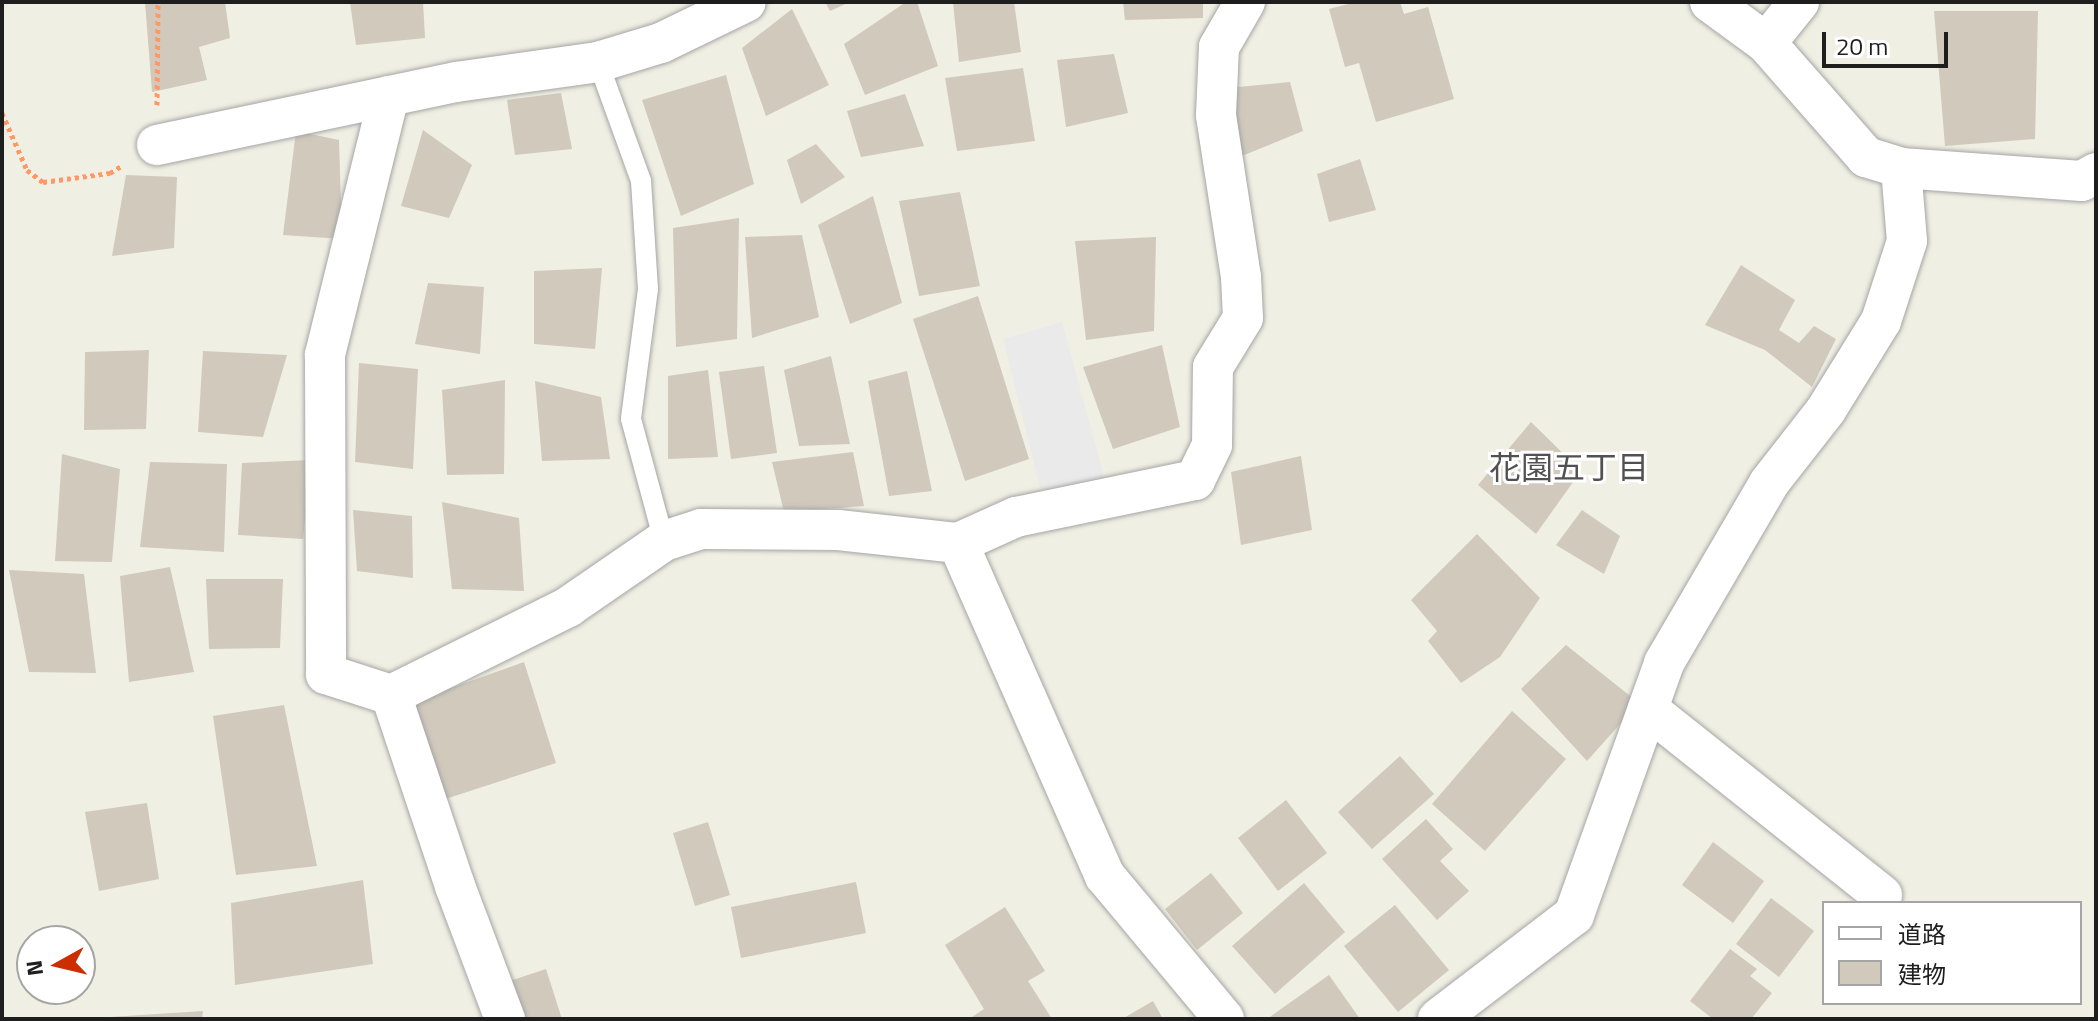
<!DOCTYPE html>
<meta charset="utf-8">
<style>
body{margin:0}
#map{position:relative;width:2098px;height:1021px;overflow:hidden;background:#f0efe3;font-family:"Titillium Web","Noto Sans JP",sans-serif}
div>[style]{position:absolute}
.parking>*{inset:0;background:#eaeaea}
.building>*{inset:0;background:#d0c9bc}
.path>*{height:5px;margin-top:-2.5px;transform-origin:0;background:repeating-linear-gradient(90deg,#ff9865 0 4px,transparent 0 8px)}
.roads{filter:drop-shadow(0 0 2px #a5a5a5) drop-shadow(0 0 2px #a5a5a5)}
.service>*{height:20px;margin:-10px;padding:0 10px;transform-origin:10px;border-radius:10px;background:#fff}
.minor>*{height:40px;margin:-20px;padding:0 20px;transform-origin:20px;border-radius:20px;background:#fff}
span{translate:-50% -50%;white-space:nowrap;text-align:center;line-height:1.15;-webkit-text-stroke:6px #fff;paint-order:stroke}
.neighbourhood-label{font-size:32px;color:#515151}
.frame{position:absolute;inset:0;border:4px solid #1e1e1e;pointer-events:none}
.legend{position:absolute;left:1822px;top:901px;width:260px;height:104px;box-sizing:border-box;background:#fff;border:2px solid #a5a5a5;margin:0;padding:10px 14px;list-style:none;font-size:24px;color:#1e1e1e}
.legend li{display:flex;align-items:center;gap:16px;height:40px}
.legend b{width:40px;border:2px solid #a5a5a5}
.north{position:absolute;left:16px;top:925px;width:80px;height:80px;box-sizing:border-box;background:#fff;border:2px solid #a5a5a5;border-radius:50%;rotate:262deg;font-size:22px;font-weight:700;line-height:32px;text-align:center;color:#1e1e1e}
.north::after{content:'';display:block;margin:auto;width:28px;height:36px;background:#cc2e00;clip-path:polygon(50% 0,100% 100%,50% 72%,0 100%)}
.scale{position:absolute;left:1822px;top:32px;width:126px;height:36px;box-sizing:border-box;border:4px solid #1e1e1e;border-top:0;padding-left:10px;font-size:24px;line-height:28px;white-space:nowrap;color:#1e1e1e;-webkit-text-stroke:6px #fff;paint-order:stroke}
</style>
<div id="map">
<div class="parking">
<div style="clip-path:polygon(1062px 322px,1106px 484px,1040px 488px,1003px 339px)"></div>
</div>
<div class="building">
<div style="clip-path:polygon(145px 2px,225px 2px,230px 38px,199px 47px,207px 80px,152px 92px)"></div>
<div style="clip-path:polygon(350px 2px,423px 2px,425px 38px,356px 45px)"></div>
<div style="clip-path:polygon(825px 2px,850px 2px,830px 11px)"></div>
<div style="clip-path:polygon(906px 2px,917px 2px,938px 66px,865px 95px,844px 44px)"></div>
<div style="clip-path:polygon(953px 2px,1014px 2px,1021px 52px,959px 62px)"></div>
<div style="clip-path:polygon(1123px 2px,1203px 2px,1203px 18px,1125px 20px)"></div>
<div style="clip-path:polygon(1356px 2px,1400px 2px,1404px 14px,1428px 7px,1454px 99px,1376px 122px,1359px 63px,1345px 67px,1329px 9px)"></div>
<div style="clip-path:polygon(792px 9px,829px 85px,766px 116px,742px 48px)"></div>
<div style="clip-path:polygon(1934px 11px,2038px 11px,2035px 139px,1945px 146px)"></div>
<div style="clip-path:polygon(1114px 54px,1128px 113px,1066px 127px,1057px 60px)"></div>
<div style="clip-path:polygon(1023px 68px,1035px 141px,957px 151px,945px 78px)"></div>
<div style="clip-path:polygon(726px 75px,754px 184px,681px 216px,642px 100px)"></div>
<div style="clip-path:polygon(1290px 82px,1303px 131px,1232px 160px,1217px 89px)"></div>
<div style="clip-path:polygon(561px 93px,572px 149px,515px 155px,507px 100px)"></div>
<div style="clip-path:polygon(905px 94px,924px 146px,861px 157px,847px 111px)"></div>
<div style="clip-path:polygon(423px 130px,472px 165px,449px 218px,401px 206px)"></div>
<div style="clip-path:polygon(296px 131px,339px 140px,342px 239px,283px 235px)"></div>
<div style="clip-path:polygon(816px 144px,845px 177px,801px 204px,787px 160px)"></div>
<div style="clip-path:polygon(1360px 159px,1376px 210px,1329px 222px,1317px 174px)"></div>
<div style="clip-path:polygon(126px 175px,177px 177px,174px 248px,112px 256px)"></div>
<div style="clip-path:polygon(960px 192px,980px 286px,919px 296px,899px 201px)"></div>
<div style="clip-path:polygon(873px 196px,902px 303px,850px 324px,818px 225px)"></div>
<div style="clip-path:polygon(739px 218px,737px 339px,676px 347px,673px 228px)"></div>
<div style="clip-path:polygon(802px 235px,819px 317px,752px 338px,745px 237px)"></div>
<div style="clip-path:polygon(1156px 237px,1154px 331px,1086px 340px,1075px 241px)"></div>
<div style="clip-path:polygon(1741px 265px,1795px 300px,1779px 330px,1799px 343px,1814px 326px,1836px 339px,1812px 387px,1765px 350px,1705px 325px)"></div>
<div style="clip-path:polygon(602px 268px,595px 349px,534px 344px,534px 271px)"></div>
<div style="clip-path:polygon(428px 283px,484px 287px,480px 354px,415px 344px)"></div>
<div style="clip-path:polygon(978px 296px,1029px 459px,965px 481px,913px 319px)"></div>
<div style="clip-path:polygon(1162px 345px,1180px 427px,1113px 449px,1083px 367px)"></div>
<div style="clip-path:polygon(149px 350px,146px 429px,84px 430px,85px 352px)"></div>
<div style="clip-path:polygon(203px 351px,287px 355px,263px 437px,198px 432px)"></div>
<div style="clip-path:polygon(831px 356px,850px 444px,799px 446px,784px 370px)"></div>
<div style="clip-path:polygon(359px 363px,418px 369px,413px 469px,355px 462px)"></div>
<div style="clip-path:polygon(764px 366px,777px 453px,731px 459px,719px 372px)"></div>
<div style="clip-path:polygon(708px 370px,718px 457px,668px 459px,668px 376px)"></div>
<div style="clip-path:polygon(907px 371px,932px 491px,889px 496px,868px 381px)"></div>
<div style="clip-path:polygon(505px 380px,504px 474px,447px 475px,442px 390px)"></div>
<div style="clip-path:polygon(535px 381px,601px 397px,610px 459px,542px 461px)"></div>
<div style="clip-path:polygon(1531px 422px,1581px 471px,1536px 534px,1478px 485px)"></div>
<div style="clip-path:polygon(853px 452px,864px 506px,784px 512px,772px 462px)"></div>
<div style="clip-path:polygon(62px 454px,120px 469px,112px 562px,55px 561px)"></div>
<div style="clip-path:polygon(1301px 456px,1312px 530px,1241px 545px,1231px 472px)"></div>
<div style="clip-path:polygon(311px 460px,303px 539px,238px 535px,242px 463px)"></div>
<div style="clip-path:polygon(150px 462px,227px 464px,224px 552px,140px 547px)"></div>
<div style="clip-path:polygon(442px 502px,519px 518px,524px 591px,452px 589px)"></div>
<div style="clip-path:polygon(353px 510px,412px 516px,413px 578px,357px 571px)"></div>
<div style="clip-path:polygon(1582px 510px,1620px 536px,1604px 574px,1556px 545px)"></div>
<div style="clip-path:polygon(1477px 534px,1540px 598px,1500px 657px,1461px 683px,1428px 641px,1437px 631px,1411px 600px)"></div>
<div style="clip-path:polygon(170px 567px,194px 672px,129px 682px,120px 576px)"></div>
<div style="clip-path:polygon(9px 570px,84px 574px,96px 673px,29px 672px)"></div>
<div style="clip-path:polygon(206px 579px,283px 579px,280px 648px,209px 649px)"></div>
<div style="clip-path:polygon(1566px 645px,1639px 703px,1587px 761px,1521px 689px)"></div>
<div style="clip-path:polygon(524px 662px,556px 763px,439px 801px,409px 703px)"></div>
<div style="clip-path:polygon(284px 705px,317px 866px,236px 875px,213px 716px)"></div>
<div style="clip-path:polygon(1512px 711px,1566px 759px,1485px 851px,1432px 804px)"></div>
<div style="clip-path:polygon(1400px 756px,1434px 794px,1372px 849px,1338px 812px)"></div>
<div style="clip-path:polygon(1286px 800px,1327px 853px,1278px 891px,1238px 838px)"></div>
<div style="clip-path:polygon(147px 803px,159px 879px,99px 891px,85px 812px)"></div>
<div style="clip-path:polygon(1426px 819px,1453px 849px,1440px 861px,1469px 891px,1437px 920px,1382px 859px)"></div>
<div style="clip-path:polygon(708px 822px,730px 895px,695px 906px,673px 833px)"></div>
<div style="clip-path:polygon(1713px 842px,1764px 881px,1733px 923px,1682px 885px)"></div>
<div style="clip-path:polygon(1211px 873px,1243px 913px,1197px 950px,1165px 909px)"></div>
<div style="clip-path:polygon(363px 880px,373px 964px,235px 985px,231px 903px)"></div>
<div style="clip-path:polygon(856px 882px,866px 933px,741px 958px,731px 907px)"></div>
<div style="clip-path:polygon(1304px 883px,1345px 932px,1275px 994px,1232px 946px)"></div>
<div style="clip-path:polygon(1771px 898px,1814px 931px,1779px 977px,1736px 944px)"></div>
<div style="clip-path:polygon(1395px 905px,1449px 970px,1398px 1012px,1344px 946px)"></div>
<div style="clip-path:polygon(1005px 907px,1045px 971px,1028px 981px,1052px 1019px,969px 1019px,984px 1009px,945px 945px)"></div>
<div style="clip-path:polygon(1730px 949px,1757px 969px,1750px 976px,1772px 993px,1751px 1019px,1713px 1019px,1690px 1001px)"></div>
<div style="clip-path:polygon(546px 969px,562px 1019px,505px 1019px,494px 986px)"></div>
<div style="clip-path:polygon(1329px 975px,1360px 1019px,1267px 1019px)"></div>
<div style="clip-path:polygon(1153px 1001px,1163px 1019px,1122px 1019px)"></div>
<div style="clip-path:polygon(203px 1011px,202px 1019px,110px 1019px,110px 1017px)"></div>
</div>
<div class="path">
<div style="left:157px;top:105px;width:103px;rotate:-89.4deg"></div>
<div style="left:2px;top:113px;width:62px;rotate:66.3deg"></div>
<div style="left:27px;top:170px;width:20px;rotate:37deg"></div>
<div style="left:43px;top:182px;width:68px;rotate:-7.7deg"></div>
<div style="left:110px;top:173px;width:13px;rotate:-32deg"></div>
</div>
<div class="roads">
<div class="service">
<div style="left:598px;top:62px;width:127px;rotate:70.1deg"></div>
<div style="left:641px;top:181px;width:108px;rotate:86.3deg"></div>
<div style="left:648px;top:289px;width:131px;rotate:97.5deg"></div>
<div style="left:631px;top:419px;width:126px;rotate:74.9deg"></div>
</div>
<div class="minor">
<div style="left:1710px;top:2px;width:69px;rotate:36.2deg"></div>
<div style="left:1766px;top:43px;width:152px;rotate:48.7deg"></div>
<div style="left:1866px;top:157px;width:37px;rotate:17deg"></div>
<div style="left:1901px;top:168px;width:181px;rotate:4.1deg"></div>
<div style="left:2082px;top:181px;width:16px;rotate:-30deg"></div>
<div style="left:1766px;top:43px;width:53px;rotate:-51.2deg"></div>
<div style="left:389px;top:96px;width:267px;rotate:103.9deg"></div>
<div style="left:325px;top:355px;width:319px;rotate:89.8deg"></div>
<div style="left:326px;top:674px;width:68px;rotate:17.9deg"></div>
<div style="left:157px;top:145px;width:306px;rotate:-11.9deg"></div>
<div style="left:456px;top:82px;width:143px;rotate:-8deg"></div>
<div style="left:598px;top:62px;width:66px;rotate:-16.8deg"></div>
<div style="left:661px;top:43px;width:94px;rotate:-25.8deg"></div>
<div style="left:958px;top:543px;width:64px;rotate:-24.1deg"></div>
<div style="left:1016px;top:517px;width:183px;rotate:-11.7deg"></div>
<div style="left:1195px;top:480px;width:39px;rotate:-64deg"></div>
<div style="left:1212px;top:445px;width:78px;rotate:-89.3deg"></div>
<div style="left:1213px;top:367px;width:57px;rotate:-58.5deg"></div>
<div style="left:1243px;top:318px;width:41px;rotate:-92.8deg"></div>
<div style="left:1241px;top:277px;width:164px;rotate:-98.8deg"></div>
<div style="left:1216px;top:115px;width:68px;rotate:-87.5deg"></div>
<div style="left:1219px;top:47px;width:52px;rotate:-60deg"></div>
<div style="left:1648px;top:709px;width:299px;rotate:38.5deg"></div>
<div style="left:505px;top:1019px;width:142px;rotate:-110.6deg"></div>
<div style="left:455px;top:886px;width:201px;rotate:-108.5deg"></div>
<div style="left:391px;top:695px;width:198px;rotate:-26.4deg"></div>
<div style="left:568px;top:607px;width:116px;rotate:-34.5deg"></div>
<div style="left:664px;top:541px;width:39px;rotate:-18deg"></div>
<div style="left:701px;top:529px;width:137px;rotate:0.4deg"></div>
<div style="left:838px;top:530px;width:121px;rotate:6.2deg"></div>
<div style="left:958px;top:543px;width:364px;rotate:66.2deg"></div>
<div style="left:1105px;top:876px;width:186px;rotate:50.2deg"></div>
<div style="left:1438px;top:1019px;width:171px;rotate:-37.4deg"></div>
<div style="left:1574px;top:915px;width:268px;rotate:-70.3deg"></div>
<div style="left:1664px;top:663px;width:208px;rotate:-59.7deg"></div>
<div style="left:1769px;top:483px;width:93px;rotate:-52deg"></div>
<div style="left:1826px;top:410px;width:105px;rotate:-58.3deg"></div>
<div style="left:1881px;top:321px;width:84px;rotate:-72deg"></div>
<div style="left:1907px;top:241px;width:73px;rotate:-94.7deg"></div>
</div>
</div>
<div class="neighbourhood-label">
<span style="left:1569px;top:467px">花園五丁目</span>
</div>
<div class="frame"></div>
<ul class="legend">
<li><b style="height:10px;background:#fff"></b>道路</li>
<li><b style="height:22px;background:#d0c9bc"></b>建物</li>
</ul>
<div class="north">N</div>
<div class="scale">20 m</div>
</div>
